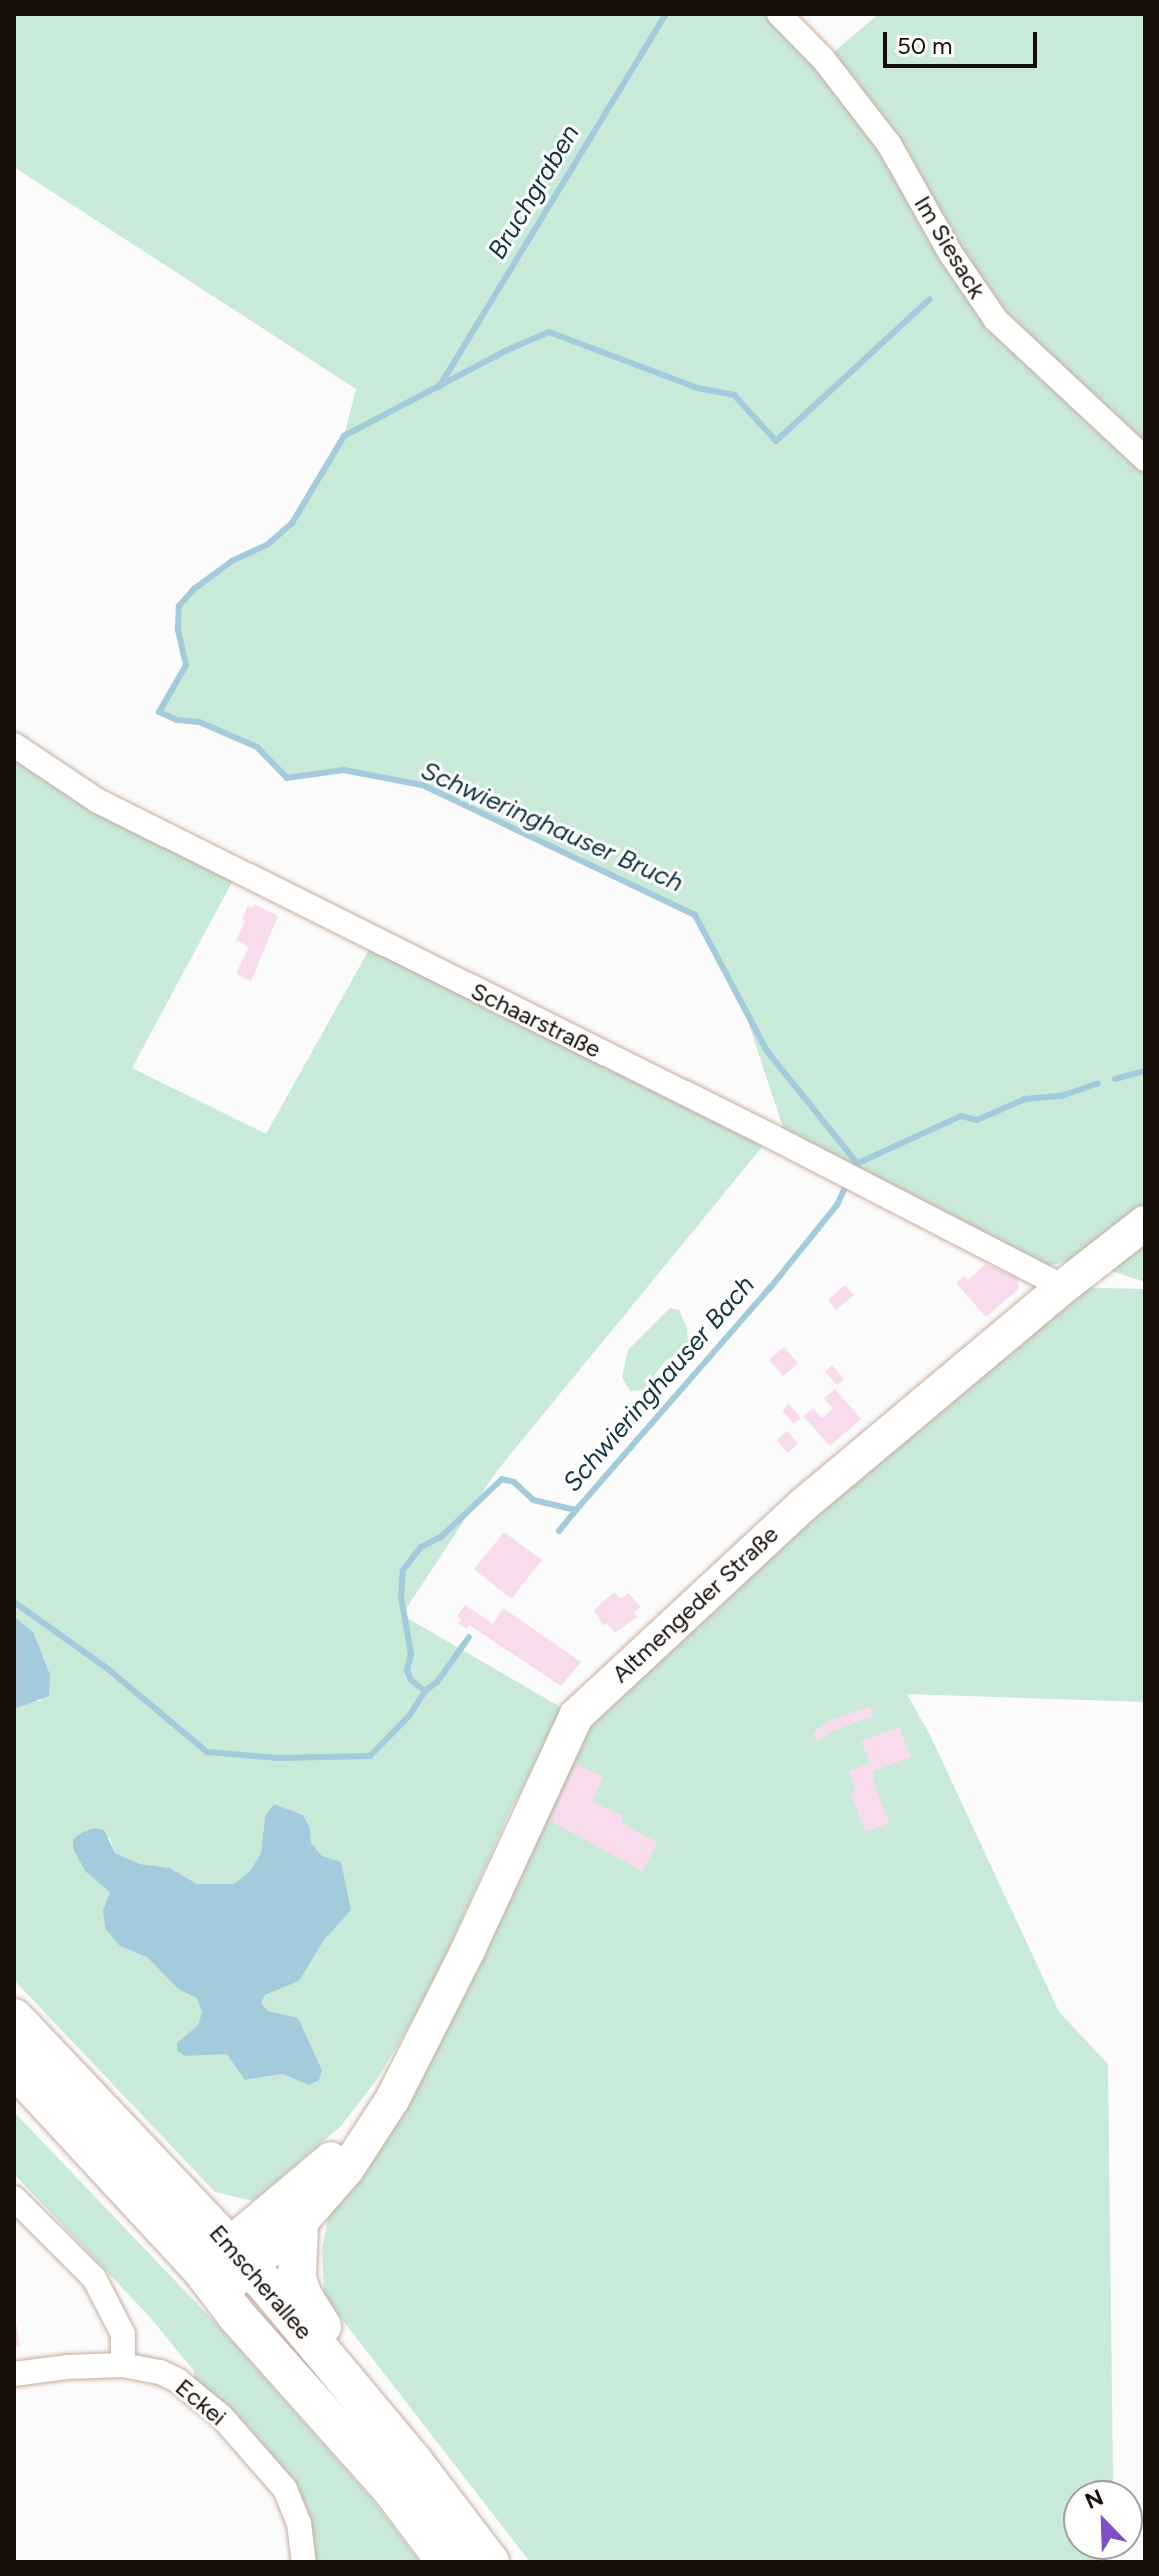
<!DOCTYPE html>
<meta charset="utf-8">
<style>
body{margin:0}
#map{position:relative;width:1159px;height:2576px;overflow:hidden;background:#fbfbfb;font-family:Figtree,sans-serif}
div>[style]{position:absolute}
.green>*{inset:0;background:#c9e9d9}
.water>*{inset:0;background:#a4cbdb}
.stream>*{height:6px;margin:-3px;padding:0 3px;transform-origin:3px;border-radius:3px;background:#a4cbdb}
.building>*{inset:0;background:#f8dbed}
.roads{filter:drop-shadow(0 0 2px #c7ac9c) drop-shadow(0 0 2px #c7ac9c)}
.street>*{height:24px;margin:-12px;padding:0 12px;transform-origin:12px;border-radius:12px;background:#fff}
.secondary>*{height:34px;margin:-17px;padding:0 17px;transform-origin:17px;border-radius:17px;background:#fff}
.primary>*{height:38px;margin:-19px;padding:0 19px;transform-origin:19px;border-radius:19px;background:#fff}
span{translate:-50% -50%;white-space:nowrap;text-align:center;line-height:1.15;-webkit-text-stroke:6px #fff;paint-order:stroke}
.street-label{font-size:24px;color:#170e08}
.water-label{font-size:26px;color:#0f3440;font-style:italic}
.frame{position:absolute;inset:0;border:16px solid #170e08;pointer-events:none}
.north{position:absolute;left:1063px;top:2480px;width:80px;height:80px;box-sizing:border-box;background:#fff;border:2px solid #a29f9c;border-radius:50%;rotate:337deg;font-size:22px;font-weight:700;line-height:32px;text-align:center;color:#170e08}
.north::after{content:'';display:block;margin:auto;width:28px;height:36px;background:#814fc7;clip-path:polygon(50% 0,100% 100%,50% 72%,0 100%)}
.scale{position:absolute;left:883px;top:32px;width:154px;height:36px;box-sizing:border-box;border:4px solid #170e08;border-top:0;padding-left:10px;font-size:24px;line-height:28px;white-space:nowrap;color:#170e08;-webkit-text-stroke:6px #fff;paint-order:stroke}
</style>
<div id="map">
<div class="green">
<div style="clip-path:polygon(14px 14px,779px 14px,824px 60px,879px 14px,1145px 14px,1145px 1282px,1075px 1259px,1031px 1271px,789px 1146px,740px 997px,695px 914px,422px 785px,343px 770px,287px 778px,257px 747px,199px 722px,177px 720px,159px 712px,186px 665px,178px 629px,179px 606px,194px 589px,232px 561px,268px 544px,292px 523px,344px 436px,356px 389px,14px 167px)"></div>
<div style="clip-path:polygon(evenodd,14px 745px,238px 871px,132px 1068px,266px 1134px,375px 939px,771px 1136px,496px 1472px,402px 1615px,564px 1709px,510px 1811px,430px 1990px,378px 2078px,341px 2126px,253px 2201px,215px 2192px,14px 1980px,14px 1709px,30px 1701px,41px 1701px,50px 1674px,33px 1632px,14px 1616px,14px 745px,274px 1804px,303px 1815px,310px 1828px,311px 1843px,322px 1856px,350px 1910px,324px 1940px,299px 1981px,265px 1995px,261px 2003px,268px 2011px,298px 2019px,322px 2070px,309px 2085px,283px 2074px,246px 2080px,227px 2053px,185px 2056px,177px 2051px,177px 2043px,198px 2025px,202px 2012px,197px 1997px,178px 1989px,148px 1958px,120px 1946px,103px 1910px,110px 1892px,73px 1839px,94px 1828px,110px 1839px,115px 1853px,140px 1864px,170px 1868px,197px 1884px,234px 1884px,250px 1871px,261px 1853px,265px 1816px,274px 1804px)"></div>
<div style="clip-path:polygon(1063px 1287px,1145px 1289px,1145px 1702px,907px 1694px,931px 1737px,1059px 2012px,1108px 2064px,1113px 2477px,1111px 2496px,1079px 2496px,1079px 2544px,1108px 2544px,1108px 2562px,530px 2562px,324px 2296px,322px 2248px,330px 2210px,396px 2126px,392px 2100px,567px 1734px)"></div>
<div style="clip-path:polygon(670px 1308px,679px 1310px,687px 1328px,688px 1343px,681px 1353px,666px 1360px,643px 1390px,630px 1391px,622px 1377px,628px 1350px)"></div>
<div style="clip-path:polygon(14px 2112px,226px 2334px,371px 2498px,420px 2562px,304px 2562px,299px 2523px,194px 2391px,194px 2371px,149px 2316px,14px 2174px)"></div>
</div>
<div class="water">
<div style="clip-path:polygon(14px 1616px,33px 1632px,50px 1674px,49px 1696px,14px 1709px)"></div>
<div style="clip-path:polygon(274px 1804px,303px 1815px,310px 1828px,311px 1843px,322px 1856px,341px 1862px,351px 1910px,324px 1940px,299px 1981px,265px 1995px,261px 2003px,268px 2011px,298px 2018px,322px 2070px,319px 2080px,309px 2085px,283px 2074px,245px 2080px,227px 2054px,185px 2056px,177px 2051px,177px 2043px,198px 2025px,202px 2012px,197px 1998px,178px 1989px,148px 1958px,120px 1946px,105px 1928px,103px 1910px,110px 1892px,85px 1871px,73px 1848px,73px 1839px,83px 1832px,94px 1828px,104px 1830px,115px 1853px,140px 1864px,170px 1868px,197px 1884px,234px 1884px,250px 1871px,261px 1853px,265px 1816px)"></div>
</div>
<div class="stream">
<div style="left:439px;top:387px;width:437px;rotate:-58.7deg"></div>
<div style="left:1115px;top:1079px;width:31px;rotate:-15deg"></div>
<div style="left:857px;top:1163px;width:144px;rotate:-128.8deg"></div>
<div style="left:767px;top:1051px;width:154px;rotate:-117.9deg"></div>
<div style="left:695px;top:915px;width:302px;rotate:-154.5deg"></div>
<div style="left:422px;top:785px;width:80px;rotate:-169.2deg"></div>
<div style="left:343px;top:770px;width:57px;rotate:171.9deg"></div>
<div style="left:287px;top:778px;width:43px;rotate:-134.1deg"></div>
<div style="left:257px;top:747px;width:63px;rotate:-156.7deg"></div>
<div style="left:199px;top:722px;width:22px;rotate:-175deg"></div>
<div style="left:177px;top:720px;width:20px;rotate:-156deg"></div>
<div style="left:159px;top:712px;width:54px;rotate:-60.1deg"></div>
<div style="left:186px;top:665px;width:37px;rotate:-103deg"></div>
<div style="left:178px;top:629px;width:23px;rotate:-88deg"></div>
<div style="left:179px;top:606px;width:23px;rotate:-49deg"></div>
<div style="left:194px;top:589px;width:47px;rotate:-36.4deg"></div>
<div style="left:232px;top:561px;width:40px;rotate:-25deg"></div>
<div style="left:268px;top:544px;width:32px;rotate:-41deg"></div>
<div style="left:292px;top:523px;width:101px;rotate:-59.1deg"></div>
<div style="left:344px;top:436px;width:180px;rotate:-27.8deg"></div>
<div style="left:503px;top:352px;width:50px;rotate:-23.5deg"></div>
<div style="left:549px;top:332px;width:159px;rotate:20.6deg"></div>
<div style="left:698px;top:388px;width:37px;rotate:11deg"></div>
<div style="left:734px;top:395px;width:62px;rotate:47.6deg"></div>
<div style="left:776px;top:441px;width:209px;rotate:-42.7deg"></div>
<div style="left:856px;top:1164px;width:115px;rotate:-24.6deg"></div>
<div style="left:961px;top:1116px;width:16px;rotate:14deg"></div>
<div style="left:977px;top:1120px;width:52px;rotate:-23.6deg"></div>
<div style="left:1025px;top:1099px;width:36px;rotate:-5deg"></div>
<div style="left:1061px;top:1096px;width:39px;rotate:-19deg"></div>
<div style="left:559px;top:1531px;width:27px;rotate:-51deg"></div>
<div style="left:14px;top:1602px;width:115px;rotate:35.5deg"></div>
<div style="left:108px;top:1669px;width:129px;rotate:40deg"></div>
<div style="left:207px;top:1752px;width:72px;rotate:4.8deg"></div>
<div style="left:279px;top:1758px;width:91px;rotate:-1.3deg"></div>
<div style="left:370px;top:1756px;width:57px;rotate:-45.7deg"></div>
<div style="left:410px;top:1715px;width:28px;rotate:-58deg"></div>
<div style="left:425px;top:1691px;width:18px;rotate:-142deg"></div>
<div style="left:411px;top:1680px;width:11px;rotate:-112deg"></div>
<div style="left:407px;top:1670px;width:16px;rotate:-76deg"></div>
<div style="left:411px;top:1654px;width:59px;rotate:-99.8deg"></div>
<div style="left:401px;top:1596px;width:26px;rotate:-86deg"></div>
<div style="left:403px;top:1570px;width:29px;rotate:-52deg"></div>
<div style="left:421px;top:1547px;width:22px;rotate:-27deg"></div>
<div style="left:441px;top:1537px;width:84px;rotate:-43.6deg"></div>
<div style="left:502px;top:1479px;width:12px;rotate:14deg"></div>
<div style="left:514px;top:1482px;width:26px;rotate:43deg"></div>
<div style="left:533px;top:1500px;width:44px;rotate:13.1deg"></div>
<div style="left:576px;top:1510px;width:295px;rotate:-48.9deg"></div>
<div style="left:770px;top:1288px;width:107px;rotate:-51.1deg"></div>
<div style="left:837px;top:1205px;width:17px;rotate:-65deg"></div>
<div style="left:425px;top:1691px;width:15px;rotate:-37deg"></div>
<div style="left:437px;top:1682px;width:55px;rotate:-54.6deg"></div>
</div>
<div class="building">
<div style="clip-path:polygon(254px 904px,278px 916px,251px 981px,238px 975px,237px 971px,249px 947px,236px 940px,245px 921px,242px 919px,248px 906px,252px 908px)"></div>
<div style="clip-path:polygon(986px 1264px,1018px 1279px,1019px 1289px,986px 1317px,956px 1283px,965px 1276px,968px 1280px)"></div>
<div style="clip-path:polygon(845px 1285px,854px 1295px,836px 1310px,828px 1300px)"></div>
<div style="clip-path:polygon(784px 1347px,798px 1363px,783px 1376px,769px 1360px)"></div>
<div style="clip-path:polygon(832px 1365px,844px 1379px,837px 1385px,825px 1372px)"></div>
<div style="clip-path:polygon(835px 1389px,861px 1419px,830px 1446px,803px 1416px,813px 1408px,822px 1418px,833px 1409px,824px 1398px)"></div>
<div style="clip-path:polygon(789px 1404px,801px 1418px,794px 1424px,782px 1411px)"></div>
<div style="clip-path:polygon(787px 1431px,798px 1443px,788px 1453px,777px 1440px)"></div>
<div style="clip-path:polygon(504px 1532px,542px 1560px,511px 1599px,474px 1569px)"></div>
<div style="clip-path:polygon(614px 1592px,621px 1599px,628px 1593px,641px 1607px,634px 1613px,637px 1617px,615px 1633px,606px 1623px,603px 1626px,594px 1610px)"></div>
<div style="clip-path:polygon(465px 1605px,493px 1624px,503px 1608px,581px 1662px,561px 1686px,469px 1625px,467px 1629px,458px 1623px,461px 1619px,457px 1617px)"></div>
<div style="clip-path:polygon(870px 1706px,874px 1716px,833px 1731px,818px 1741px,812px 1733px,829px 1721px)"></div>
<div style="clip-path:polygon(899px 1727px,911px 1757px,873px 1771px,874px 1784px,889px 1823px,865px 1832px,850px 1792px,856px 1790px,849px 1771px,870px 1763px,861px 1741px)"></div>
<div style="clip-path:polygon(576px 1764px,603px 1777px,592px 1801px,624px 1816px,621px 1822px,658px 1843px,642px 1871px,550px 1821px)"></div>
<div style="clip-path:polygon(14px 2310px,20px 2346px,14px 2347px)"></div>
</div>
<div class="roads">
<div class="street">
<div style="left:779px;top:14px;width:64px;rotate:45.6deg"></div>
<div style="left:824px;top:60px;width:106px;rotate:52.3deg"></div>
<div style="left:889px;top:144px;width:126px;rotate:60.6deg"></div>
<div style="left:951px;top:254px;width:80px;rotate:55.7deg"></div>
<div style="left:996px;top:320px;width:204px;rotate:43deg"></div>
<div style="left:14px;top:745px;width:101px;rotate:33.7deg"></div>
<div style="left:98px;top:801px;width:752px;rotate:26.46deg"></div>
<div style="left:771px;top:1136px;width:329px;rotate:27.3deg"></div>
<div style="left:14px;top:2198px;width:113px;rotate:45deg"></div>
<div style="left:94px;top:2278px;width:63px;rotate:62.6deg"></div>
<div style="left:123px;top:2334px;width:31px;rotate:90deg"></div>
<div style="left:14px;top:2374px;width:53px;rotate:-7.5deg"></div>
<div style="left:67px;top:2367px;width:56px;rotate:-2deg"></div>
<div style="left:123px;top:2365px;width:38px;rotate:11deg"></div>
<div style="left:160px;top:2372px;width:19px;rotate:25deg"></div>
<div style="left:177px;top:2380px;width:58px;rotate:39.4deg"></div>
<div style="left:222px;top:2417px;width:96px;rotate:48.8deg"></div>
<div style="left:285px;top:2489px;width:37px;rotate:68deg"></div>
<div style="left:299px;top:2523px;width:39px;rotate:83deg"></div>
</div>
<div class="secondary">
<div style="left:210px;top:2261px;width:158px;rotate:-40.1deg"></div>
<div style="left:219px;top:2294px;width:106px;rotate:-41.2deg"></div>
<div style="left:299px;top:2224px;width:73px;rotate:-48.9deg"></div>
<div style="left:347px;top:2169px;width:82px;rotate:-56.9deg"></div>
<div style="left:392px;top:2100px;width:168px;rotate:-63.1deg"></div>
<div style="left:468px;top:1950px;width:258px;rotate:-65.2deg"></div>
<div style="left:576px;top:1716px;width:310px;rotate:-42.9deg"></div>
<div style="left:803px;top:1505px;width:339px;rotate:-40deg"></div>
<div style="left:1063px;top:1287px;width:104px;rotate:-38deg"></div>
</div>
<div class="primary">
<div style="left:14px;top:2018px;width:370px;rotate:46.6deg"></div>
<div style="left:268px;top:2287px;width:226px;rotate:50.2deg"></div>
<div style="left:413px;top:2461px;width:127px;rotate:52.7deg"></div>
<div style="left:14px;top:2067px;width:275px;rotate:47.2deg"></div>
<div style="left:201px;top:2269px;width:58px;rotate:52.7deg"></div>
<div style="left:236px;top:2315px;width:233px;rotate:48.3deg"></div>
<div style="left:391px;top:2489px;width:91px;rotate:53deg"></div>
<div style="left:299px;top:2224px;width:54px;rotate:92.1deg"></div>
<div style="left:297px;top:2278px;width:19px;rotate:72deg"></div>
<div style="left:303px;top:2296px;width:36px;rotate:58deg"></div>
</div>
</div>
<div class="street-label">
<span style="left:950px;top:247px;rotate:59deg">Im Siesack</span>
<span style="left:536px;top:1020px;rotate:26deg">Schaarstraße</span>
<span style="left:695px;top:1604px;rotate:-43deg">Altmengeder Straße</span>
<span style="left:261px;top:2282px;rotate:49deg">Emscherallee</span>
<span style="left:201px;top:2402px;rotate:40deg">Eckei</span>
</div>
<div class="water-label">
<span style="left:534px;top:192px;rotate:-59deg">Bruchgraben</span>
<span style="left:552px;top:827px;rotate:24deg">Schwieringhauser Bruch</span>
<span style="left:659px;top:1384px;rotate:-49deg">Schwieringhauser Bach</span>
</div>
<div class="frame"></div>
<div class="north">N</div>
<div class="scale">50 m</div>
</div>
